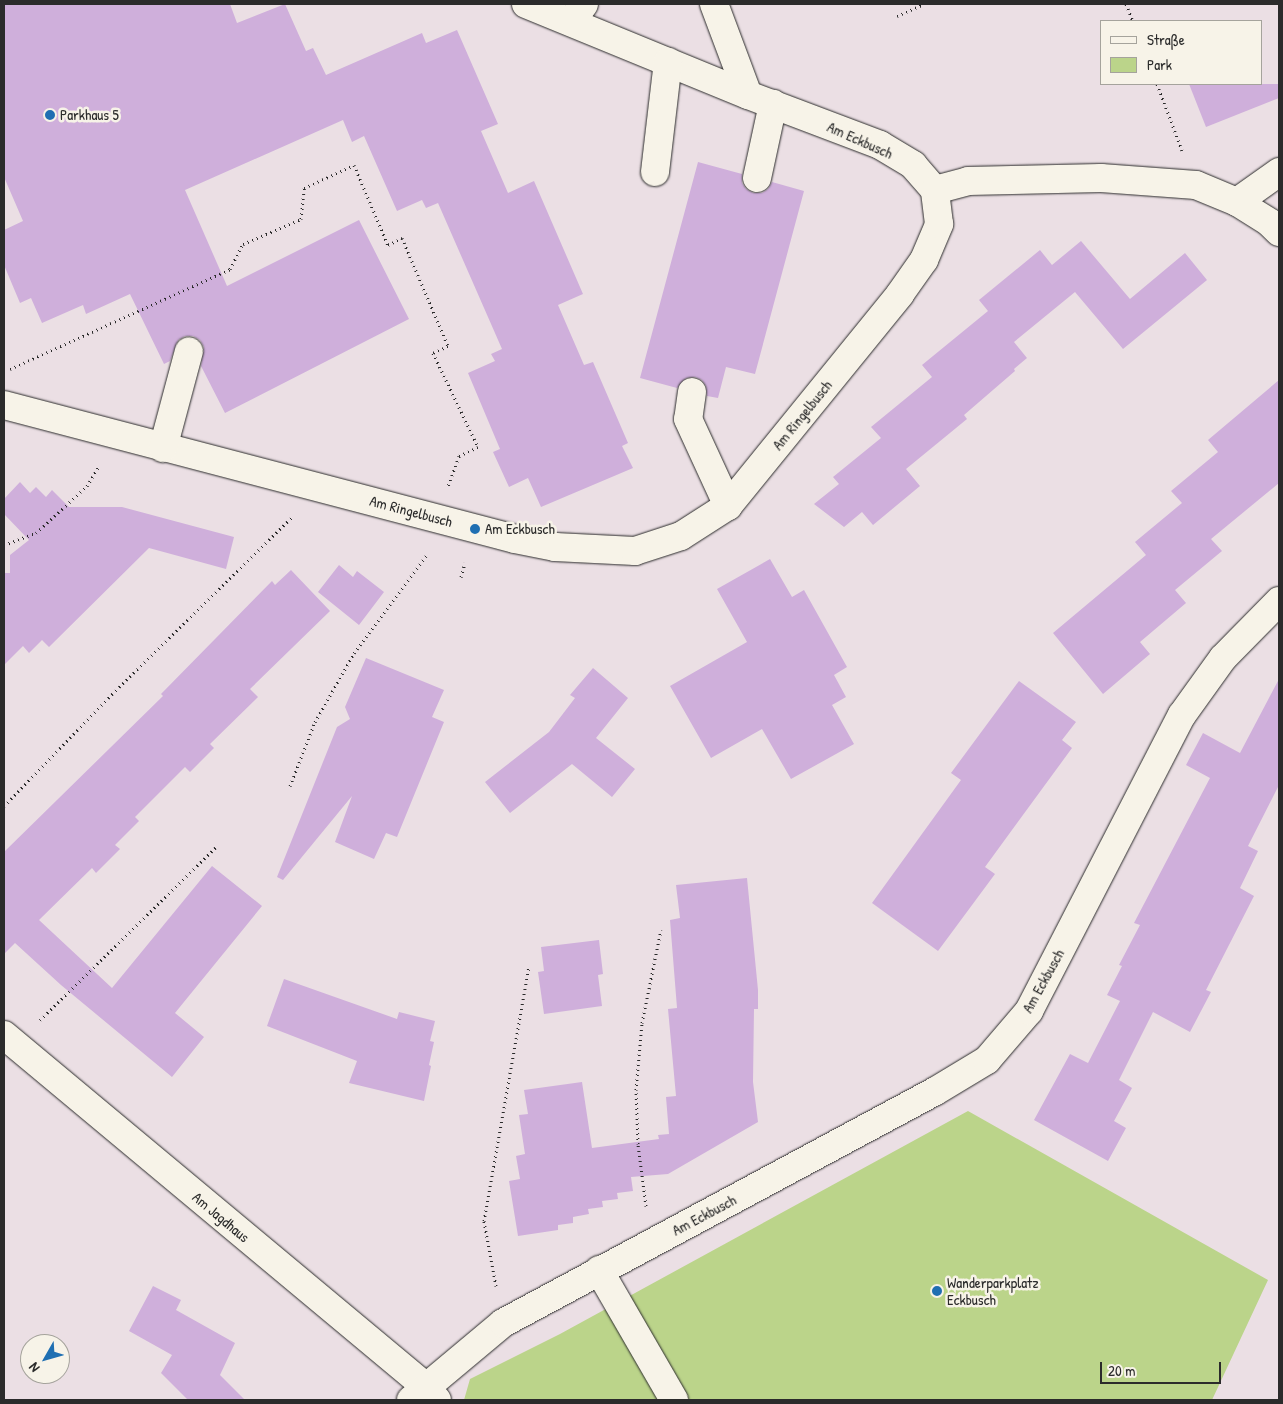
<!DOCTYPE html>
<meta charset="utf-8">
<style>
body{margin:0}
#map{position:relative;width:1283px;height:1404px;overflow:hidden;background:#ebdfe4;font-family:"Patrick Hand",sans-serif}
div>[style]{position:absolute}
.green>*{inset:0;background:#bbd48a}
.building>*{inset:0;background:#cfafdb}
.path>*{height:3px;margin-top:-1.5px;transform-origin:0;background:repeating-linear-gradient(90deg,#2b2b2b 0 1px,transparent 0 5px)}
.roads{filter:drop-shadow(0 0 1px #2b2b2b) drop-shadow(0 0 1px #2b2b2b)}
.minor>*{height:28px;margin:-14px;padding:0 14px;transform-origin:14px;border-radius:14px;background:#f7f3e8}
.dots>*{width:14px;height:14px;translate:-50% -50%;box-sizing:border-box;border:2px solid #f7f3e8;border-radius:50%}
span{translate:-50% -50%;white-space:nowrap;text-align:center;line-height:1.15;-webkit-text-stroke:5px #f7f3e8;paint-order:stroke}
.poi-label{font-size:15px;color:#2b2b2b}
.left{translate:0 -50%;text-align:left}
.street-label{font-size:15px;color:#2b2b2b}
.frame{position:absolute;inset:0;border:5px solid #2b2b2b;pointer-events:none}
.legend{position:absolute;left:1100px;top:20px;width:162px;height:65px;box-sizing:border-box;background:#f7f3e8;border:1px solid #a5a39c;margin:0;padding:6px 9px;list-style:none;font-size:15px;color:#2b2b2b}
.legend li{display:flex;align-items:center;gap:10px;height:25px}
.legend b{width:25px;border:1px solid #a5a39c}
.north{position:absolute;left:20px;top:1334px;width:50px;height:50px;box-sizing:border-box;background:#f7f3e8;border:1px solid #a5a39c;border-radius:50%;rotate:232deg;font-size:14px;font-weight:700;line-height:20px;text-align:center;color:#2b2b2b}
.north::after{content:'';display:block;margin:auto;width:18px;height:22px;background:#1f6fb2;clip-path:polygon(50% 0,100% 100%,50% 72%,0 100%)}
.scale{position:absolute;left:1100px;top:1362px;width:121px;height:22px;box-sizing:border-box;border:2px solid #2b2b2b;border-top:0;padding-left:6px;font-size:15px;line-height:18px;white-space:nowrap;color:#2b2b2b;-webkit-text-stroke:4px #f7f3e8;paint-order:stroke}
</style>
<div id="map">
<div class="green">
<div style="clip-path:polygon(968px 1111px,1268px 1280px,1212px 1400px,464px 1400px,470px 1379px,560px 1334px)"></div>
</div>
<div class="building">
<div style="clip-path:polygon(4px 4px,230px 4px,237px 23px,285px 4px,306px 51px,313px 48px,326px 75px,422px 33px,426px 43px,457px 30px,498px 124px,481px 131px,508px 193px,534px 181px,583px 294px,558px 305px,584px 365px,593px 362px,628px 443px,622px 446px,633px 468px,541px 507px,528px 478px,509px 487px,493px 452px,500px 449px,468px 373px,495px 361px,491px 354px,502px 349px,438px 203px,426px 208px,422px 200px,397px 211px,364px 136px,352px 142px,343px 120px,185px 190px,227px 286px,359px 220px,409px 319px,225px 413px,201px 366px,204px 347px,200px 340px,193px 336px,185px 336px,178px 340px,170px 361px,164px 364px,130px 294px,86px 314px,83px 305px,42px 323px,31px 298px,20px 303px,4px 265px,4px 230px,23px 221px,4px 177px)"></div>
<div style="clip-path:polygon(1189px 84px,1279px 84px,1279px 98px,1206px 127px)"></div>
<div style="clip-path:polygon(698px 162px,742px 174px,742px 183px,746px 189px,753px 193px,762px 193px,768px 189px,772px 182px,804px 191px,755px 374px,726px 367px,718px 398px,707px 396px,706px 386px,702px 380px,695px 377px,686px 378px,677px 388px,640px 378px)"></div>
<div style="clip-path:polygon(1081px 241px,1130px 299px,1185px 253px,1207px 280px,1123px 349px,1075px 292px,1014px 342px,1027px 358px,1014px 369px,1015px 371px,964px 415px,967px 419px,906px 469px,920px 486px,873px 525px,862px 512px,844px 527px,814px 504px,839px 484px,833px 477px,881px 438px,871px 427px,932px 377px,922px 365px,988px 311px,979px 300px,1040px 250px,1052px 265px)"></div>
<div style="clip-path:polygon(1279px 380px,1279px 483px,1211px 539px,1222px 551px,1175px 590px,1186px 603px,1140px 642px,1150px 654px,1103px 694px,1053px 633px,1146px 555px,1135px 542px,1182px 503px,1171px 491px,1218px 452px,1208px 440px)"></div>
<div style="clip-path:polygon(20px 482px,30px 493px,36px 487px,46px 497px,52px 490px,69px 507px,122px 507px,234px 537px,226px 569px,149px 548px,49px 647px,42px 640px,29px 653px,23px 646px,4px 665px,4px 573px,10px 573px,10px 555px,29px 540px,4px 514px,4px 499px)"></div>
<div style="clip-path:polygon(770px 559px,792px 597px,804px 590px,847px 667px,834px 675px,846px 697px,832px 705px,854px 744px,791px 779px,762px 729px,711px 758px,670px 686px,747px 642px,717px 589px)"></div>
<div style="clip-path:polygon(339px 565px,353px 577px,357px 571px,384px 592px,359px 625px,318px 592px)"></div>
<div style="clip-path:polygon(291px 570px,330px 611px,250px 689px,258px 697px,210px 744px,214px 748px,190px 772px,185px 767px,135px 817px,139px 821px,115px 845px,120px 849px,96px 873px,92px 868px,39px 920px,112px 988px,212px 866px,262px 906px,175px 1013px,204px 1037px,172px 1077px,61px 985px,15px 943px,4px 954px,4px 852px,163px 696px,161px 694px,272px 581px,275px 585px)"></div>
<div style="clip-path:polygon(366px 658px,444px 690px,432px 717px,444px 722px,397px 837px,386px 833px,374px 859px,335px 842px,352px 796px,283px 880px,277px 877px,337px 727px,350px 719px,345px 707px)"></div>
<div style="clip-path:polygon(593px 668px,628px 698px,596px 738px,635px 769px,612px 797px,572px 764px,510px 813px,485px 782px,549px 732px,575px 698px,570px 695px)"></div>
<div style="clip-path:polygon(1279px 679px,1279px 785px,1248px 846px,1258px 851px,1240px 888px,1254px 896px,1206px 990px,1211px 992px,1190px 1032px,1153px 1012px,1119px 1080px,1132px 1088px,1114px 1121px,1126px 1128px,1108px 1161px,1034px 1120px,1070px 1054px,1088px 1063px,1120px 1001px,1107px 995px,1122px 966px,1119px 965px,1140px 925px,1134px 923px,1210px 778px,1186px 765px,1203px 733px,1240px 753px)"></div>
<div style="clip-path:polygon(1019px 681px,1076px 722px,1062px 740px,1072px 748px,985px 867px,995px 874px,938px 951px,872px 903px,961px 780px,951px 773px)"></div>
<div style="clip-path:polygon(747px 878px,758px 990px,758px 1009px,754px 1009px,753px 1082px,758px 1122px,668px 1174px,631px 1177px,633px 1191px,617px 1193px,618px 1199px,602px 1201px,603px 1207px,588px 1209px,589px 1214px,573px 1217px,573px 1223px,558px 1225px,558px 1230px,518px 1236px,509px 1181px,520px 1179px,516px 1156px,525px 1154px,519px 1115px,528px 1114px,524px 1090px,582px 1082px,592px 1148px,659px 1139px,658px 1135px,669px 1134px,666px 1097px,676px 1096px,668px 1009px,677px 1008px,670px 920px,680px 918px,676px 885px)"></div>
<div style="clip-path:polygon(599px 940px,603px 974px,598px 975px,602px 1006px,544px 1014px,538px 972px,544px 971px,541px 947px)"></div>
<div style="clip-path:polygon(284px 979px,397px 1019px,399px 1012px,435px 1021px,430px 1041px,434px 1042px,429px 1065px,431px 1066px,424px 1101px,349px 1083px,357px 1061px,267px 1026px)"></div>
<div style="clip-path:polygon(153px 1286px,181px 1300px,176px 1310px,235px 1343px,220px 1375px,245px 1400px,188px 1400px,161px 1373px,172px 1355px,129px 1331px)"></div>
</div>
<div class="path">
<div style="left:1126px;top:4px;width:18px;rotate:68deg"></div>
<div style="left:897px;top:16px;width:30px;rotate:-24deg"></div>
<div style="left:1157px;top:84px;width:71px;rotate:69.3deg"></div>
<div style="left:10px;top:369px;width:242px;rotate:-24.4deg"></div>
<div style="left:230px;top:269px;width:28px;rotate:-63deg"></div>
<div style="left:243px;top:244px;width:63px;rotate:-23.3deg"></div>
<div style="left:301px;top:219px;width:31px;rotate:-84deg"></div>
<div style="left:304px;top:188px;width:55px;rotate:-24.7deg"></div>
<div style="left:354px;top:165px;width:87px;rotate:67deg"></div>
<div style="left:388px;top:245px;width:16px;rotate:-27deg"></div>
<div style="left:402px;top:238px;width:117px;rotate:66.9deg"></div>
<div style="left:448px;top:346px;width:17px;rotate:155deg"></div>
<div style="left:433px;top:353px;width:104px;rotate:64.4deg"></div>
<div style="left:478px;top:447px;width:21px;rotate:155deg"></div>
<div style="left:459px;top:456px;width:33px;rotate:110deg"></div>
<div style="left:4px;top:545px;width:34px;rotate:-21deg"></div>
<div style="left:36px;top:533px;width:69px;rotate:-42.7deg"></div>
<div style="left:87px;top:486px;width:23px;rotate:-59deg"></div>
<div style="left:461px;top:577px;width:15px;rotate:-74deg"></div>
<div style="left:290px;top:786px;width:69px;rotate:-68.7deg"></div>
<div style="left:315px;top:722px;width:79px;rotate:-60.5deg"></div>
<div style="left:354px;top:653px;width:124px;rotate:-53.5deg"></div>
<div style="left:4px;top:806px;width:156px;rotate:-46deg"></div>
<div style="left:112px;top:694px;width:252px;rotate:-44.5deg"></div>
<div style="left:40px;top:1020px;width:247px;rotate:-44.5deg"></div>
<div style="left:646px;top:1206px;width:63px;rotate:-97.4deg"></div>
<div style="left:638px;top:1144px;width:54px;rotate:-92.1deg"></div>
<div style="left:636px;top:1090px;width:67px;rotate:-84.9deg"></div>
<div style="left:642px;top:1023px;width:95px;rotate:-78.5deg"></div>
<div style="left:496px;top:1286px;width:66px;rotate:-100.5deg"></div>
<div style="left:484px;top:1221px;width:258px;rotate:-80deg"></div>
</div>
<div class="roads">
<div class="minor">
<div style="left:526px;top:4px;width:240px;rotate:22.3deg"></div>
<div style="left:748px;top:95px;width:141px;rotate:20.7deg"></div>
<div style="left:880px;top:145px;width:39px;rotate:31deg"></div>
<div style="left:913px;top:165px;width:33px;rotate:49deg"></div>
<div style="left:714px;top:4px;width:97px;rotate:69.5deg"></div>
<div style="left:571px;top:22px;width:22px;rotate:-54deg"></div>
<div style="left:655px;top:172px;width:111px;rotate:-83.3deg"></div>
<div style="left:757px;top:178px;width:76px;rotate:-77.8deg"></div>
<div style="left:935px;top:190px;width:34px;rotate:-15deg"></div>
<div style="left:968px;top:181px;width:133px;rotate:-1.3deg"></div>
<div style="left:1101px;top:178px;width:95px;rotate:4.2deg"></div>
<div style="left:1196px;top:185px;width:44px;rotate:22.5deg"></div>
<div style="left:1237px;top:202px;width:39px;rotate:32deg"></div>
<div style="left:1270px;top:223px;width:13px;rotate:45deg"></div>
<div style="left:1237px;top:202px;width:52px;rotate:-35.5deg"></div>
<div style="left:692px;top:392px;width:27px;rotate:98deg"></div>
<div style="left:688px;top:419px;width:96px;rotate:65.3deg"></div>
<div style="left:4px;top:405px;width:528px;rotate:14.69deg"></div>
<div style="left:515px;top:539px;width:41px;rotate:11.3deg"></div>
<div style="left:555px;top:547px;width:80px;rotate:2.9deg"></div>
<div style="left:635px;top:551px;width:48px;rotate:-18.1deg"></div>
<div style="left:681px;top:536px;width:56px;rotate:-32.6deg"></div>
<div style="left:728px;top:506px;width:273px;rotate:-50.9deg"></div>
<div style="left:900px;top:294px;width:42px;rotate:-54.8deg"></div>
<div style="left:924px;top:260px;width:39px;rotate:-67deg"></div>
<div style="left:939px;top:224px;width:34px;rotate:-97deg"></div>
<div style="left:163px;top:448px;width:100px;rotate:-75deg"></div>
<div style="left:4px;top:1035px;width:550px;rotate:39.83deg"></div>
<div style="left:426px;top:1387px;width:17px;rotate:50deg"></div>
<div style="left:599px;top:1270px;width:150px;rotate:60deg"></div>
<div style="left:411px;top:1400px;width:120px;rotate:-39.9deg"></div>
<div style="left:503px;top:1323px;width:489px;rotate:-28.2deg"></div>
<div style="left:934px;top:1092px;width:62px;rotate:-31.1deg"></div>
<div style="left:987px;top:1060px;width:65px;rotate:-49.4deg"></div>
<div style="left:1029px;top:1011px;width:333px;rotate:-62.7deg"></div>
<div style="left:1182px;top:715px;width:70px;rotate:-54.3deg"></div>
<div style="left:1223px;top:658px;width:80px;rotate:-45.5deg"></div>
</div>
</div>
<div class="dots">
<div style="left:50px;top:115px;background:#1f6fb2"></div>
<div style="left:475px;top:529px;background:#1f6fb2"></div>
<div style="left:937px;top:1291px;background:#1f6fb2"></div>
</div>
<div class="poi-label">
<span class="left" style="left:60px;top:115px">Parkhaus 5</span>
<span class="left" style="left:485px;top:529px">Am Eckbusch</span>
<span class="left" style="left:947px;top:1291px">Wanderparkplatz<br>Eckbusch</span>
</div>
<div class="street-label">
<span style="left:860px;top:140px;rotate:24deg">Am Eckbusch</span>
<span style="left:802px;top:415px;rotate:-51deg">Am Ringelbusch</span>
<span style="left:411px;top:511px;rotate:15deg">Am Ringelbusch</span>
<span style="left:1043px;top:981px;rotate:-61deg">Am Eckbusch</span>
<span style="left:704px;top:1215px;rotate:-28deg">Am Eckbusch</span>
<span style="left:221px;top:1217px;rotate:40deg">Am Jagdhaus</span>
</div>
<div class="frame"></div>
<ul class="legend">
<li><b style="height:6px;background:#f7f3e8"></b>Straße</li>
<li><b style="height:14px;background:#bbd48a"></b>Park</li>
</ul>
<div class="north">N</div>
<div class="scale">20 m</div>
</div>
